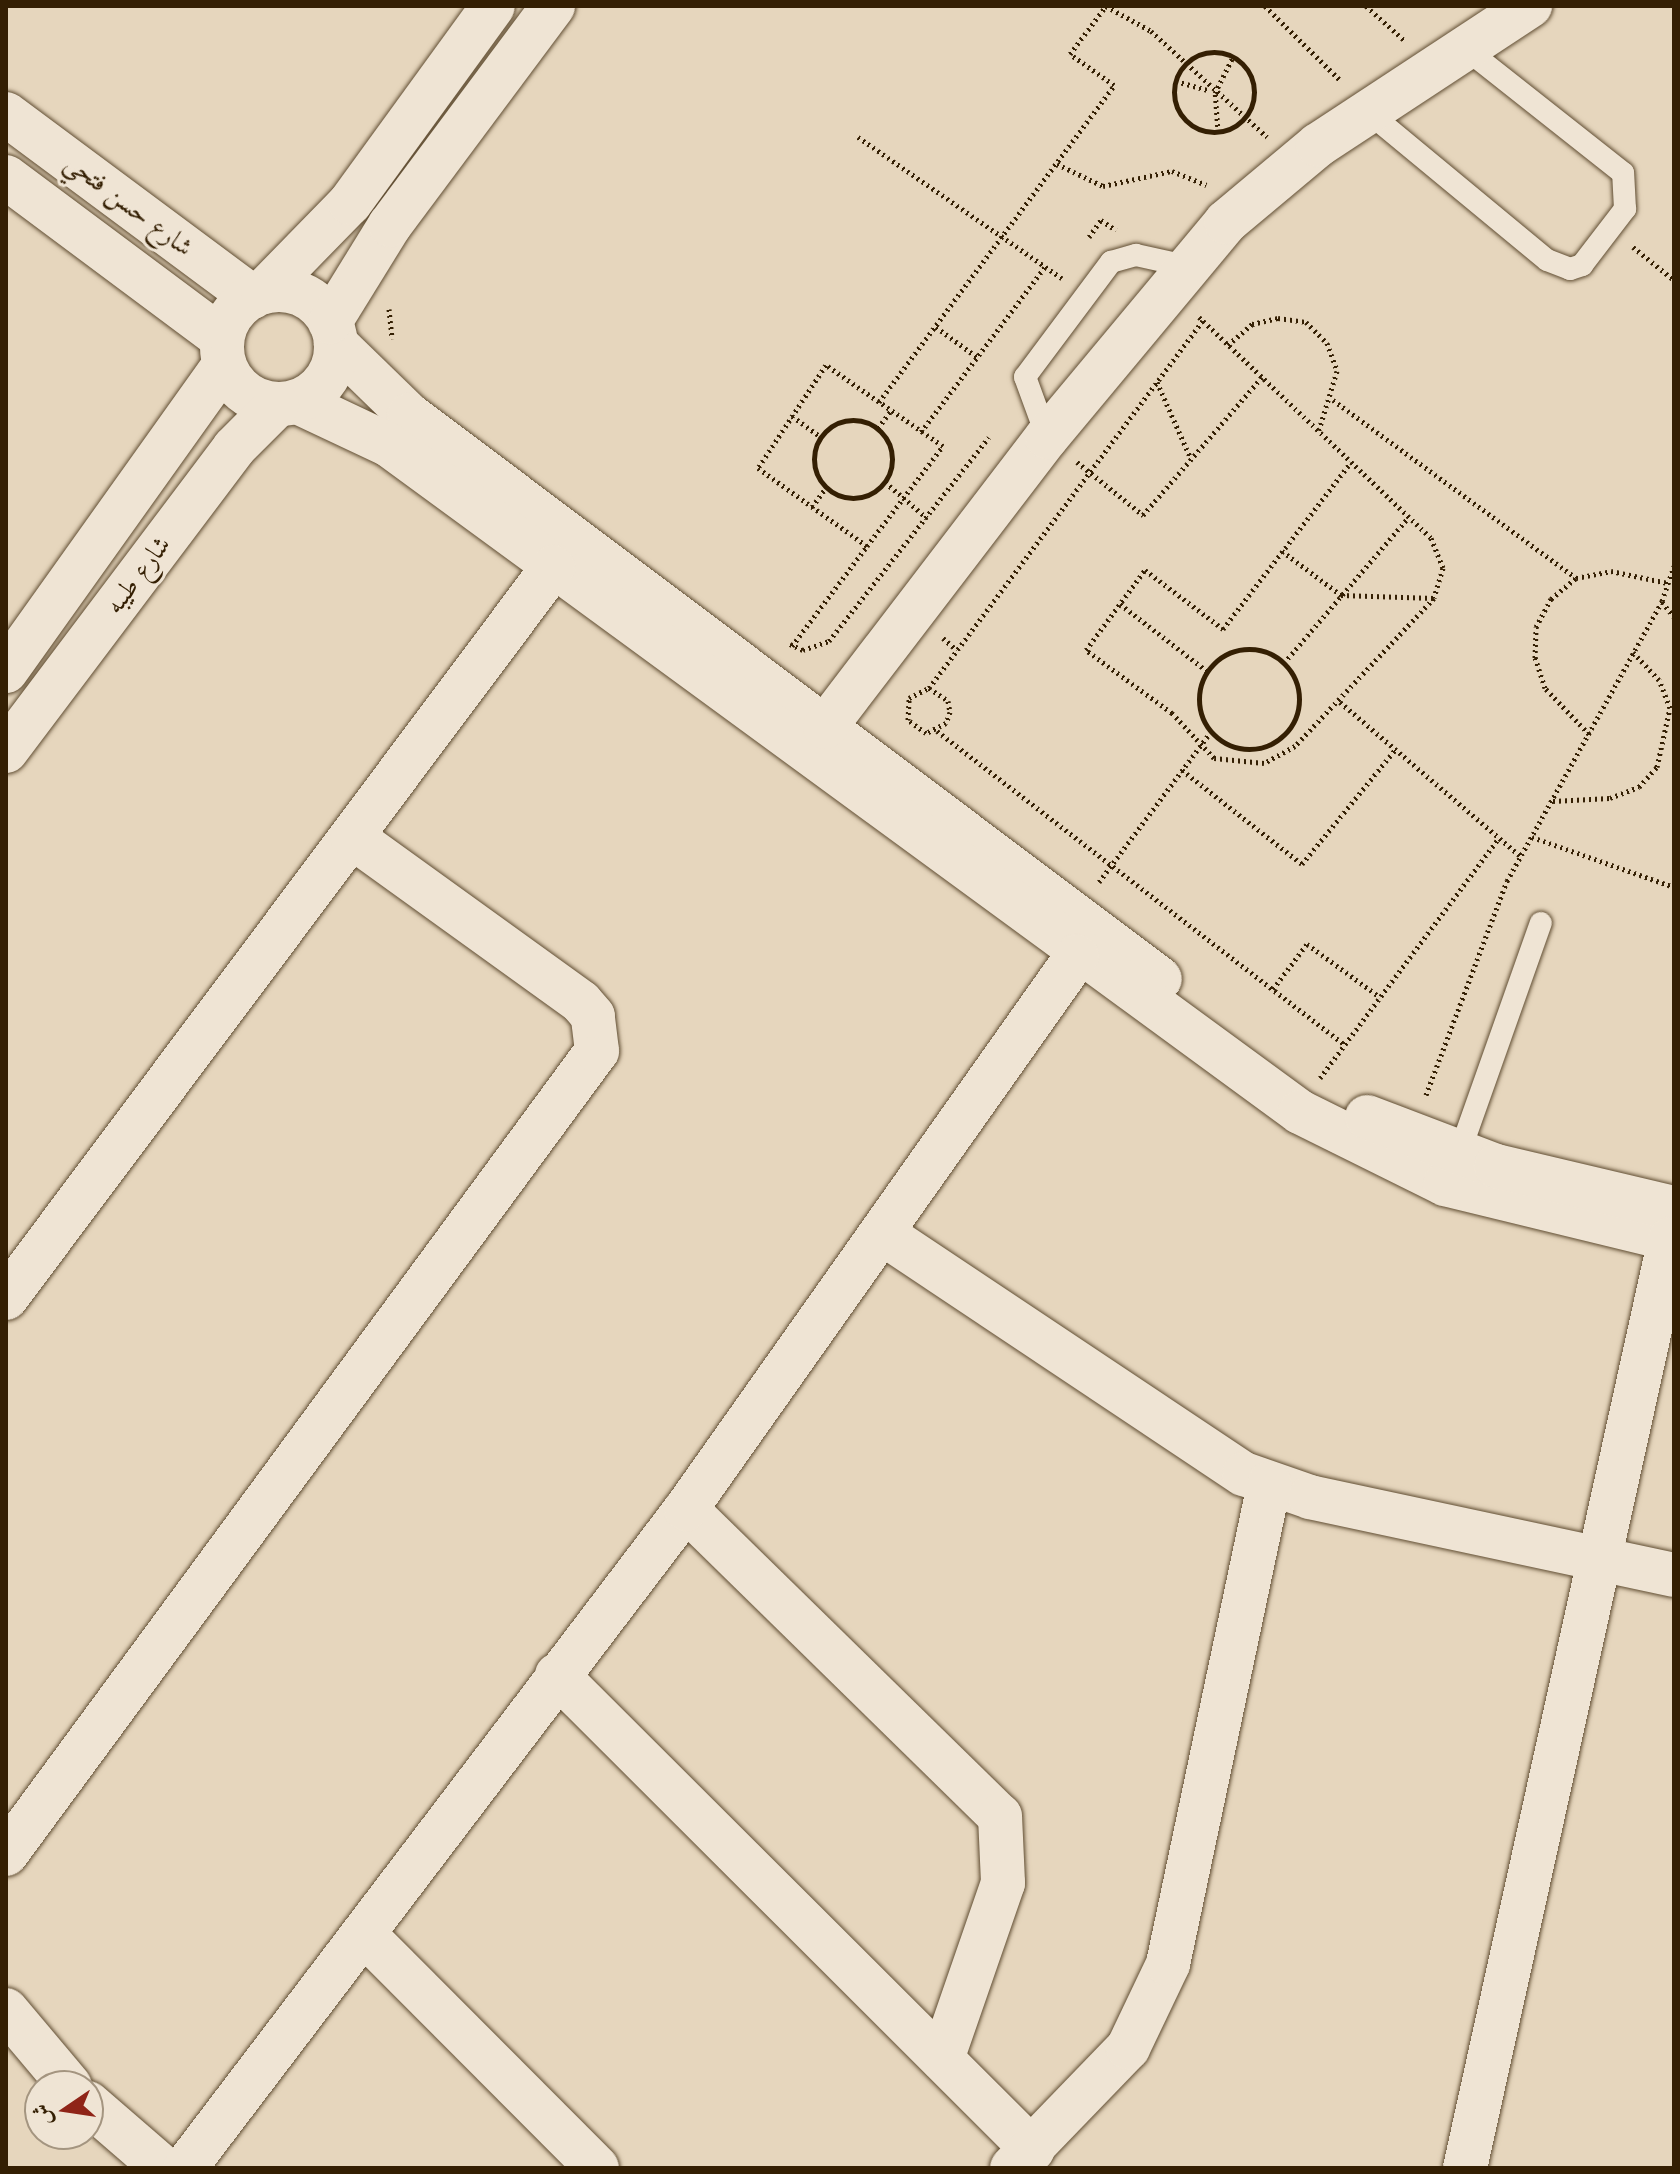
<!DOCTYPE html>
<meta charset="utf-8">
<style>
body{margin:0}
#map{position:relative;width:1680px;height:2174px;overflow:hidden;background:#e6d6bd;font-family:Cardo,Amiri,serif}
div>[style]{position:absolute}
.path>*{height:5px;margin-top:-2.5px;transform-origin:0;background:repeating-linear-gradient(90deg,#341f03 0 2px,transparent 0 6px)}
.path>.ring{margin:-2.5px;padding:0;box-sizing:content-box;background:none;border:5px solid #341f03;border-radius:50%}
.roads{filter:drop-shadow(0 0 2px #604d32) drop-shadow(0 0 2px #604d32)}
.lane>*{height:22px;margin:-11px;padding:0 11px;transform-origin:11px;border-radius:11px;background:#efe4d4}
.street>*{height:44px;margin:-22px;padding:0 22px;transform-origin:22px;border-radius:22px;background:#efe4d4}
.secondary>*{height:44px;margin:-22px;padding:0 22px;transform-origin:22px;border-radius:22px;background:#efe4d4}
.secondary>.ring{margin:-22px;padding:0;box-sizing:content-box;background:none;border:44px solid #efe4d4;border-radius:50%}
span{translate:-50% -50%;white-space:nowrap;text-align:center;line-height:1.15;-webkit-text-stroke:6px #efe4d4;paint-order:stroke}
.street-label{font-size:26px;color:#341f03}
.frame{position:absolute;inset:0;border:8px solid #341f03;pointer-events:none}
.north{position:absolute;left:24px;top:2070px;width:80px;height:80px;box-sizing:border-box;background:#efe4d4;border:2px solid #a49580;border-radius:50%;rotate:257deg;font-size:22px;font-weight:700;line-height:32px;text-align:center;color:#341f03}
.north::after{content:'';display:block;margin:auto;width:28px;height:36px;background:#8f2418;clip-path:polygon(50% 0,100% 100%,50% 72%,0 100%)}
</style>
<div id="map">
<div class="path">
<div style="left:1106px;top:6px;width:51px;rotate:29.1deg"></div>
<div style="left:1151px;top:31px;width:157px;rotate:42.4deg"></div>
<div style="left:1265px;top:6px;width:107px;rotate:44.6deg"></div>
<div style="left:1366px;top:6px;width:51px;rotate:41.8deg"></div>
<div class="ring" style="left:1174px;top:52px;width:75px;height:75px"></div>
<div style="left:1176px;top:81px;width:35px;rotate:16deg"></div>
<div style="left:1218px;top:132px;width:39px;rotate:-94deg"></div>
<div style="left:1215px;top:93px;width:40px;rotate:-63.4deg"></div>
<div style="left:858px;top:137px;width:248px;rotate:34.7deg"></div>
<div style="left:1057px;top:164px;width:51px;rotate:25.6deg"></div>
<div style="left:1103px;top:186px;width:71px;rotate:-12.3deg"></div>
<div style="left:1172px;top:171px;width:37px;rotate:22deg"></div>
<div style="left:1089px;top:237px;width:21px;rotate:-55deg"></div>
<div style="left:1101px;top:220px;width:18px;rotate:34deg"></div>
<div style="left:1633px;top:247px;width:53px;rotate:38.8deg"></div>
<div style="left:389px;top:309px;width:30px;rotate:84deg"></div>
<div style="left:1199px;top:317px;width:320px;rotate:43.6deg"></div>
<div style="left:1431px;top:538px;width:32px;rotate:68deg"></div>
<div style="left:1443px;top:568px;width:31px;rotate:107deg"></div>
<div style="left:1434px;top:598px;width:203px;rotate:133.2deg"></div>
<div style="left:1295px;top:746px;width:35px;rotate:151deg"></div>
<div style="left:1264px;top:763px;width:50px;rotate:-174.3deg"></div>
<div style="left:1214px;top:758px;width:62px;rotate:-133deg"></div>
<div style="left:1172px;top:713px;width:107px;rotate:-143.8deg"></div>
<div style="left:1086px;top:650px;width:99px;rotate:-53.6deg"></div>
<div style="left:1145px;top:570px;width:98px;rotate:37.1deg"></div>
<div style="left:1223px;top:629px;width:210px;rotate:-52.5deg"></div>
<div style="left:936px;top:327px;width:51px;rotate:36.2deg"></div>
<div style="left:1228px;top:345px;width:32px;rotate:-41deg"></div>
<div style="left:1252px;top:324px;width:27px;rotate:-13deg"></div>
<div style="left:1278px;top:318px;width:28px;rotate:8deg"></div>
<div style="left:1306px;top:322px;width:30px;rotate:45deg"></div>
<div style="left:1327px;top:343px;width:30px;rotate:70deg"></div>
<div style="left:1337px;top:371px;width:62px;rotate:107deg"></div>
<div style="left:1157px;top:382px;width:84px;rotate:66.2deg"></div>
<div style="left:1333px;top:400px;width:301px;rotate:36.2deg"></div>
<div style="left:879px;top:402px;width:395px;rotate:-53.4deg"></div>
<div style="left:1114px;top:85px;width:54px;rotate:-144.8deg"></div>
<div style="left:1070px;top:54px;width:60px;rotate:-53.1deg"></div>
<div style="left:792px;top:416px;width:34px;rotate:36deg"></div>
<div class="ring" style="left:814px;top:420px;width:73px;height:73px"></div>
<div style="left:878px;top:428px;width:21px;rotate:-53deg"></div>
<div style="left:921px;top:432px;width:206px;rotate:-53.1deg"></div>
<div style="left:1077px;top:462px;width:85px;rotate:38.8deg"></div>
<div style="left:1143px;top:515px;width:182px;rotate:-49.2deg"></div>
<div style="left:885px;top:482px;width:55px;rotate:40.6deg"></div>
<div style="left:812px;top:507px;width:24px;rotate:-54deg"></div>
<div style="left:1282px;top:551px;width:74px;rotate:36.7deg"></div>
<div style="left:1341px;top:595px;width:93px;rotate:1.8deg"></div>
<div style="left:1662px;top:602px;width:19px;rotate:51deg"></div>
<div style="left:1120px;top:604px;width:110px;rotate:37.6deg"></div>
<div style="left:943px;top:638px;width:18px;rotate:41deg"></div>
<div style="left:790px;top:644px;width:14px;rotate:25deg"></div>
<div style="left:803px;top:650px;width:28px;rotate:-19deg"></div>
<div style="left:829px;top:641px;width:259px;rotate:-51.9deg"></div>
<div style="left:792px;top:646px;width:125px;rotate:-53.1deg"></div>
<div style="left:867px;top:546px;width:126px;rotate:-52.8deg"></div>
<div style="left:943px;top:446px;width:142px;rotate:-145.3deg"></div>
<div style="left:826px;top:365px;width:123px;rotate:123.4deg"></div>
<div style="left:758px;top:468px;width:134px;rotate:35.6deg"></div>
<div class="ring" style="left:1199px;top:649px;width:95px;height:95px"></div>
<div style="left:1284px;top:663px;width:191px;rotate:-49.5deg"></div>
<div style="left:929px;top:688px;width:23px;rotate:34deg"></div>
<div style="left:948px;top:701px;width:11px;rotate:80deg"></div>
<div style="left:950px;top:712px;width:12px;rotate:110deg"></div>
<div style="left:946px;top:723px;width:22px;rotate:153deg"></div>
<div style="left:926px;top:733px;width:22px;rotate:-144deg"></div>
<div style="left:908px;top:720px;width:22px;rotate:-87deg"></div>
<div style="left:909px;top:698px;width:22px;rotate:-27deg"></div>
<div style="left:929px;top:688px;width:458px;rotate:-53.3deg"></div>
<div style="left:1340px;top:702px;width:237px;rotate:40.5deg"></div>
<div style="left:937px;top:731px;width:515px;rotate:37.58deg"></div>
<div style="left:1589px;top:734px;width:64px;rotate:-133.7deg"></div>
<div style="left:1545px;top:688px;width:32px;rotate:-108deg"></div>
<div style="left:1535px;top:658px;width:31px;rotate:-88deg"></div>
<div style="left:1536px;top:627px;width:32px;rotate:-62deg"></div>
<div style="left:1551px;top:599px;width:33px;rotate:-40deg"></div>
<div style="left:1576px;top:578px;width:36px;rotate:-11deg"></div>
<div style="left:1611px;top:571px;width:58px;rotate:11.9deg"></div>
<div style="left:1182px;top:770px;width:152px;rotate:38.1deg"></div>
<div style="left:1302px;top:864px;width:147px;rotate:-50.8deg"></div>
<div style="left:1553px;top:801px;width:57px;rotate:-3deg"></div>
<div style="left:1610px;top:798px;width:31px;rotate:-21deg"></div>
<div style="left:1639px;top:787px;width:27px;rotate:-48deg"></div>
<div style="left:1657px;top:767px;width:60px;rotate:-77.6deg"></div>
<div style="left:1670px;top:708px;width:30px;rotate:-111deg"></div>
<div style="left:1659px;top:680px;width:38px;rotate:-133deg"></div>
<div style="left:1532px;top:837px;width:151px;rotate:19.4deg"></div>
<div style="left:1099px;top:882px;width:187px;rotate:-53.3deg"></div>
<div style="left:1273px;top:989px;width:56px;rotate:-52.9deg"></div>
<div style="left:1307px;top:944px;width:90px;rotate:36deg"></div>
<div style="left:1320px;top:1078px;width:299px;rotate:-53.3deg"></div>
<div style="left:1426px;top:1095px;width:229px;rotate:-69.3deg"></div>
<div style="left:1507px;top:881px;width:320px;rotate:-61deg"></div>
<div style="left:1662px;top:601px;width:37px;rotate:-71deg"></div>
</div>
<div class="roads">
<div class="lane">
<div style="left:1368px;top:112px;width:232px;rotate:39.6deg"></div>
<div style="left:1547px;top:260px;width:25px;rotate:21deg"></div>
<div style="left:1570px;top:269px;width:13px;rotate:-18deg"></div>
<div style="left:1582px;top:265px;width:71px;rotate:-52.5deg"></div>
<div style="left:1625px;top:209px;width:36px;rotate:-93deg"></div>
<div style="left:1623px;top:173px;width:201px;rotate:-141.7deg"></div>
<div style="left:1047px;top:437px;width:64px;rotate:-110.1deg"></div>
<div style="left:1025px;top:377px;width:144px;rotate:-53.2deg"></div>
<div style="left:1111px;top:262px;width:26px;rotate:-16deg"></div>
<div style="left:1136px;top:255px;width:51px;rotate:12.4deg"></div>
<div style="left:1459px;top:1154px;width:245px;rotate:-70.5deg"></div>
</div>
<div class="street">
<div style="left:6px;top:114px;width:307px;rotate:36.6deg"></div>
<div style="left:6px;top:177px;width:269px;rotate:36.7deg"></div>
<div style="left:336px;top:344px;width:102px;rotate:44.2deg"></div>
<div style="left:409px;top:415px;width:939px;rotate:36.91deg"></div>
<div style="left:298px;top:402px;width:101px;rotate:25.3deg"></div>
<div style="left:389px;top:445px;width:1129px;rotate:36.21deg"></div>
<div style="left:1300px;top:1112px;width:162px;rotate:26.4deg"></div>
<div style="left:1445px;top:1184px;width:236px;rotate:13.7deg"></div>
<div style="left:825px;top:727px;width:365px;rotate:-52.6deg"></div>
<div style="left:1047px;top:437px;width:280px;rotate:-50.2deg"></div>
<div style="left:1226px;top:222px;width:120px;rotate:-39.9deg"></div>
<div style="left:1318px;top:145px;width:254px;rotate:-33.3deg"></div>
<div style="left:1367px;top:1117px;width:138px;rotate:20.8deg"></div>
<div style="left:1496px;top:1166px;width:183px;rotate:13.3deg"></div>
<div style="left:885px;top:1235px;width:431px;rotate:33.7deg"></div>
<div style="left:1244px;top:1474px;width:70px;rotate:19.2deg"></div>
<div style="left:1310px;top:1497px;width:372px;rotate:12.1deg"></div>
<div style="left:6px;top:1298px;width:913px;rotate:-53.19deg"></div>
<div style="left:686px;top:1509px;width:439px;rotate:44.4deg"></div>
<div style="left:1000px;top:1816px;width:67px;rotate:87.4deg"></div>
<div style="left:1003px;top:1883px;width:186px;rotate:109.1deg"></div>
<div style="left:557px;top:1675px;width:672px;rotate:44.94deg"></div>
<div style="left:6px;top:1854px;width:997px;rotate:-53.65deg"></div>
<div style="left:597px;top:1051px;width:35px;rotate:-97deg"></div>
<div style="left:593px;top:1016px;width:18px;rotate:-131deg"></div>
<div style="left:581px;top:1002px;width:282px;rotate:-144.2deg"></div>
<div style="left:364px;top:1934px;width:330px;rotate:45.1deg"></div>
<div style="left:6px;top:2010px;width:99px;rotate:49.9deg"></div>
<div style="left:88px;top:2103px;width:99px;rotate:40.9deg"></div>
<div style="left:185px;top:2168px;width:828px;rotate:-52.76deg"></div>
<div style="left:686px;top:1509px;width:677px;rotate:-54.74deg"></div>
<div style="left:1012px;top:2168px;width:167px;rotate:-46deg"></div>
<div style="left:1128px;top:2048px;width:93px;rotate:-64.5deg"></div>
<div style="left:1168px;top:1964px;width:491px;rotate:-78.1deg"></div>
<div style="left:1465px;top:2168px;width:951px;rotate:-77.56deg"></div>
</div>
<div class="secondary">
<div class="ring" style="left:222px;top:290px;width:70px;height:70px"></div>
<div style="left:263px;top:292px;width:124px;rotate:-45.7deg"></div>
<div style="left:350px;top:203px;width:243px;rotate:-54deg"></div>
<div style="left:330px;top:322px;width:114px;rotate:-58.3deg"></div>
<div style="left:390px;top:225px;width:273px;rotate:-53.3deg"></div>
<div style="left:6px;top:671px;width:376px;rotate:-54.5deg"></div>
<div style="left:6px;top:751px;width:379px;rotate:-53deg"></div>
<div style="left:234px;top:448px;width:61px;rotate:-45deg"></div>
</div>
</div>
<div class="street-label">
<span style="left:129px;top:205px;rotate:37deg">شارع حسن فتحي</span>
<span style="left:138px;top:575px;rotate:-53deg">شارع طيبه</span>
</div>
<div class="frame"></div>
<div class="north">ش</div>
</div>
